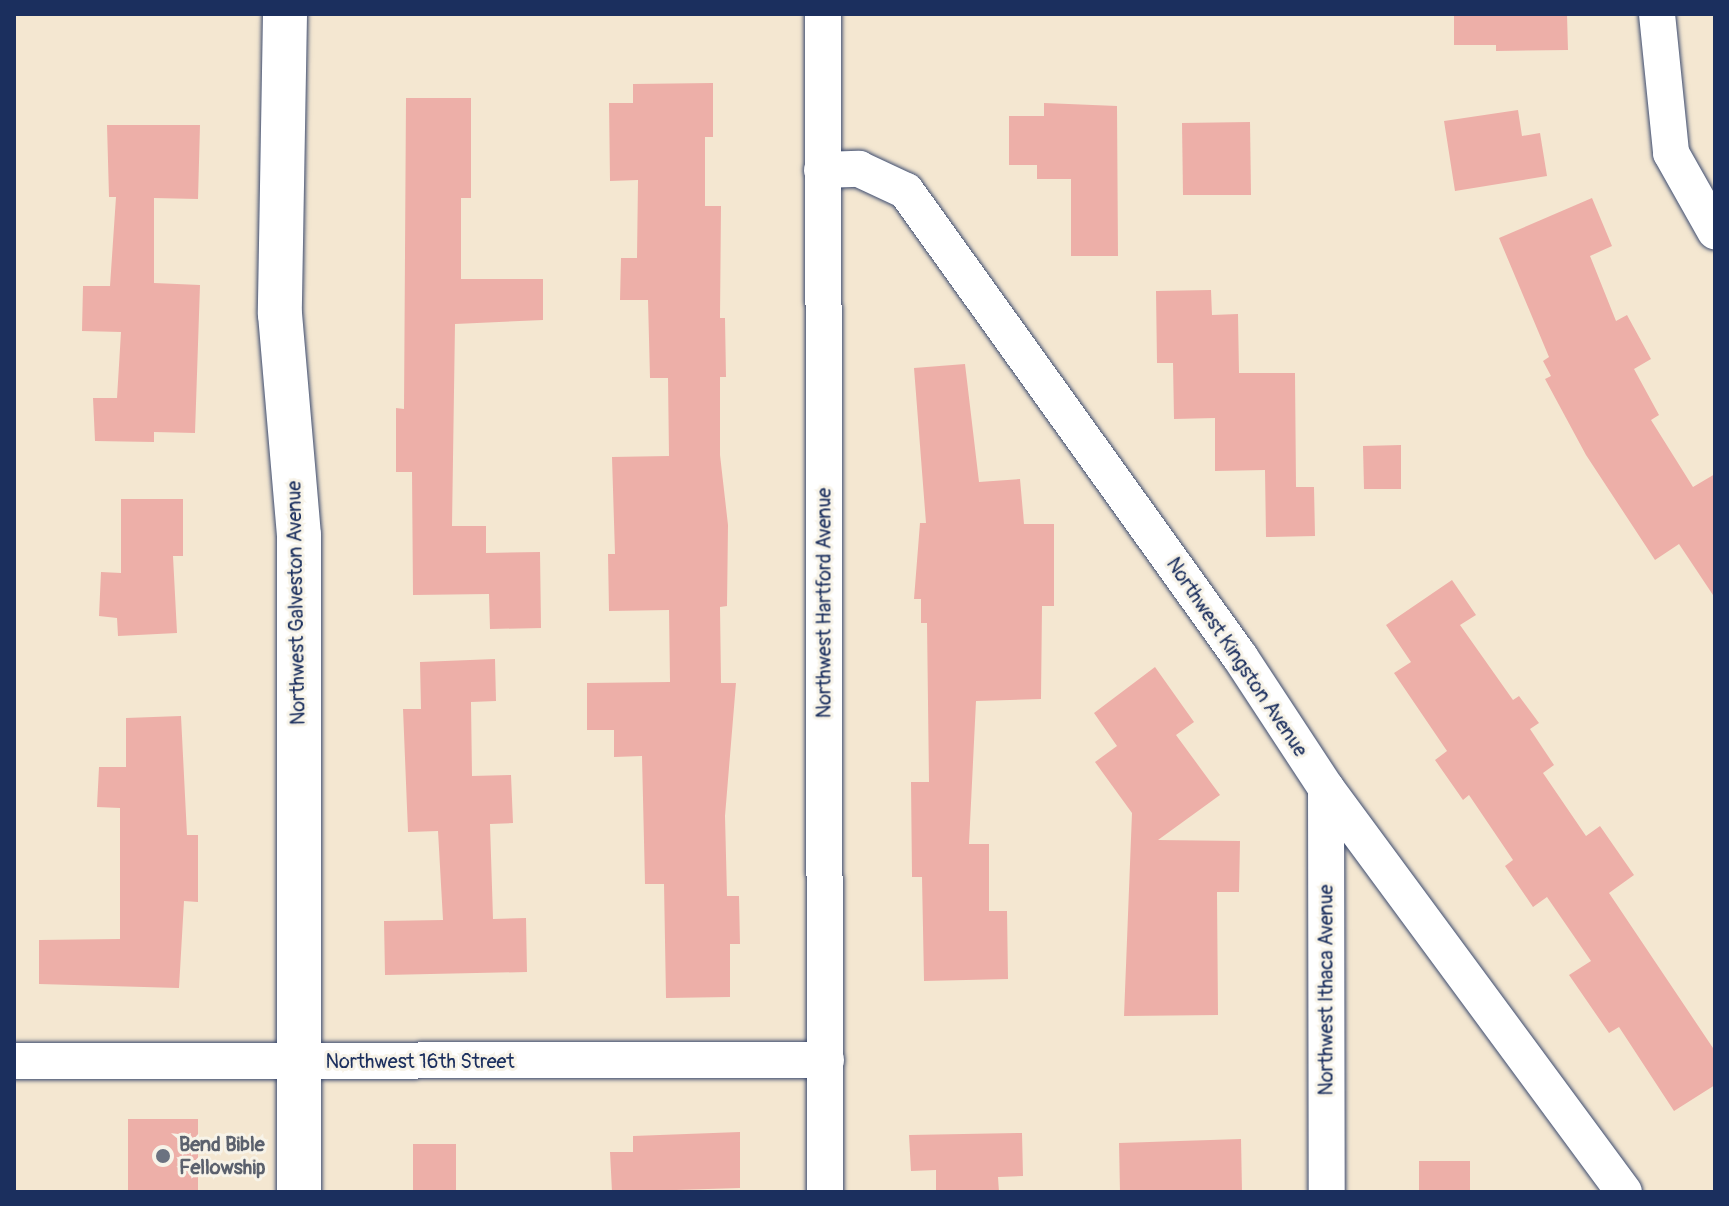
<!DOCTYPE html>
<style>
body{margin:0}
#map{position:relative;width:1729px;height:1206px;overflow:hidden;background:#f4e7d1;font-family:Pangolin,sans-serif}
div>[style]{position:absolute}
.building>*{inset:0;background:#edafa8}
.roads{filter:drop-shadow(0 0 2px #3c4b6f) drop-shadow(0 0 2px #3c4b6f)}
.minor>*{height:36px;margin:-18px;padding:0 18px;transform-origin:18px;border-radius:18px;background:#fff}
.tertiary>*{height:44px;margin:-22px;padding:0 22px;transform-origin:22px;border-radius:22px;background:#fff}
.dots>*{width:22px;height:22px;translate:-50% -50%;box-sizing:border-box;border:4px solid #f7f3e8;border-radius:50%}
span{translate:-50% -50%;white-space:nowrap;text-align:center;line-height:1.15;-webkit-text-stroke:6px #f7f3e8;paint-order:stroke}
.street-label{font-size:20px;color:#1b2f5e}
.worship-label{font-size:20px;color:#5b616d;font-weight:700}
.left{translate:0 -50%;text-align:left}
.frame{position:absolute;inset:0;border:16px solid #1b2f5e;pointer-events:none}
</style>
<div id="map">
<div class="building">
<div style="clip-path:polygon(1454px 14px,1567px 14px,1568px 50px,1496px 51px,1496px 45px,1454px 45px)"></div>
<div style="clip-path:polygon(713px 83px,713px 137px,705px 137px,705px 206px,721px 206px,720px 318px,725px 318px,726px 377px,720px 377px,720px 455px,728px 525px,727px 606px,720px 607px,721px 683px,736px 683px,725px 816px,727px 896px,739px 896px,740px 944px,730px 944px,730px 997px,666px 998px,664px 884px,645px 884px,642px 756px,614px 757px,614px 730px,587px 730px,587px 683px,670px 682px,669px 610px,609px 611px,608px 554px,615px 554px,612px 457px,669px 456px,668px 378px,650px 378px,648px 300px,620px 300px,621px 258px,637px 258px,638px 180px,610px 181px,609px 103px,633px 103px,633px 84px)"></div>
<div style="clip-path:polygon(406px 98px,471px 98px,471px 198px,461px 198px,461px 279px,543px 279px,543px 320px,455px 324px,452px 526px,486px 526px,486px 553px,540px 552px,541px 628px,490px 629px,489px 594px,413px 595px,412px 472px,396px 472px,396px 408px,404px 409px)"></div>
<div style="clip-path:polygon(1044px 103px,1117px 106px,1118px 256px,1071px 256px,1071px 179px,1037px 179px,1037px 165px,1009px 165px,1009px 116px,1044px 116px)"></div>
<div style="clip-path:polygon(1518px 110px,1522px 136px,1540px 133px,1547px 176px,1455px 191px,1444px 121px)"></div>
<div style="clip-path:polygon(1250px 122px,1251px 195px,1183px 195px,1182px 123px)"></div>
<div style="clip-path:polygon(107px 125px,200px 125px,198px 199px,154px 198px,154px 283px,200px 285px,195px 433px,154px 432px,154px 442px,95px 441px,93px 398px,117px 398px,121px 332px,82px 331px,83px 286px,110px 286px,116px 197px,109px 197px)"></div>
<div style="clip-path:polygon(1592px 198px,1612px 246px,1590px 256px,1616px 321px,1627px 315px,1651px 359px,1634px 369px,1659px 415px,1651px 420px,1693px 487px,1715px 474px,1715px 598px,1679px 544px,1655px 560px,1586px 455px,1545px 379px,1551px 376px,1543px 361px,1549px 357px,1499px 238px)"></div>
<div style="clip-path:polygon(1211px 290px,1212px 315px,1238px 314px,1239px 373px,1295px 373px,1296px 487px,1314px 487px,1315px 536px,1266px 537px,1265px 470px,1215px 471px,1215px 418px,1174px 419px,1173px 363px,1157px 363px,1156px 291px)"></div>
<div style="clip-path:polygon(965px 364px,979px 482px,1020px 479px,1024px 524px,1054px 524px,1054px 606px,1042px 606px,1041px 699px,976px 701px,969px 844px,989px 844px,989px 911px,1007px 911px,1008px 979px,924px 981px,922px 877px,912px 877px,911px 782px,929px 782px,927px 623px,921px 623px,921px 599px,914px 599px,920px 523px,926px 523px,914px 368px)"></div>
<div style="clip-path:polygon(1401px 445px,1401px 489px,1364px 489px,1363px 446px)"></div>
<div style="clip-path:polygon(121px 499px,183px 499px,183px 556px,173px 556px,177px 633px,118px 636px,117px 618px,99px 616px,101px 572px,121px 573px)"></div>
<div style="clip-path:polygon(1452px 580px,1476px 615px,1460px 625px,1513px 700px,1519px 696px,1539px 723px,1530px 729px,1554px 765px,1543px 773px,1586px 836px,1600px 826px,1634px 875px,1609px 893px,1715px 1051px,1715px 1085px,1674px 1111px,1619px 1027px,1609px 1033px,1569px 975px,1591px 961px,1547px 897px,1533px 907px,1505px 866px,1513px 860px,1469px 795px,1463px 800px,1435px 760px,1447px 751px,1394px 673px,1411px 662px,1386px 625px)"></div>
<div style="clip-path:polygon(495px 659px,496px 701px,471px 702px,472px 776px,511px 775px,513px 823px,490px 824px,493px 919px,526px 918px,527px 972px,385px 975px,384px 921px,443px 920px,438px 831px,408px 832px,403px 709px,421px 709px,420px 662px)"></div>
<div style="clip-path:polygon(1155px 667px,1194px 722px,1176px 735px,1220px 795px,1158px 840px,1240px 841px,1239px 892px,1217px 892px,1218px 1015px,1124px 1016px,1132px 813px,1095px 762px,1117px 746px,1094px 713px)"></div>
<div style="clip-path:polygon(181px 716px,187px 835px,198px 835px,198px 902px,184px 901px,179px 988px,39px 984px,39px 940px,120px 939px,120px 808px,97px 807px,99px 767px,126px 767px,126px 718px)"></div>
<div style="clip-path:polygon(128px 1119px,198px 1119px,198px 1192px,128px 1192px)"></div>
<div style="clip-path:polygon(740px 1132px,740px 1188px,612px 1192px,610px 1152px,633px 1152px,633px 1136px)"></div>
<div style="clip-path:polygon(1022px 1133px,1023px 1176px,998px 1177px,999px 1192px,936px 1192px,936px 1170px,911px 1171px,909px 1135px)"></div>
<div style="clip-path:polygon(1241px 1139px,1242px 1192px,1120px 1192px,1119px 1143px)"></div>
<div style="clip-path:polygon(413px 1144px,456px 1144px,456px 1192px,413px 1192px)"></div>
<div style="clip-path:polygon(1419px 1161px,1470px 1161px,1470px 1192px,1419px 1192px)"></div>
</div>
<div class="roads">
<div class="minor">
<div style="left:823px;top:14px;width:1178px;rotate:89.9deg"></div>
<div style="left:1657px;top:14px;width:140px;rotate:84.2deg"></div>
<div style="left:1671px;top:153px;width:90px;rotate:60.6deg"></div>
<div style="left:822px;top:170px;width:37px;rotate:-2deg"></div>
<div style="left:859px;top:169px;width:52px;rotate:25.1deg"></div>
<div style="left:906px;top:191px;width:573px;rotate:54.37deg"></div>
<div style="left:1240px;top:657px;width:157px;rotate:56.7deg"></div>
<div style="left:1326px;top:788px;width:502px;rotate:53.59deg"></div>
<div style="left:1326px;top:788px;width:404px;rotate:89.9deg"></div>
<div style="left:14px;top:1061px;width:812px;rotate:-0.07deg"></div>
</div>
<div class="tertiary">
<div style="left:285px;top:14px;width:300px;rotate:91deg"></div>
<div style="left:280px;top:314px;width:222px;rotate:85.1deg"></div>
<div style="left:299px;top:535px;width:657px;rotate:90deg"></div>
</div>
</div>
<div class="dots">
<div style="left:163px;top:1156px;background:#6b7280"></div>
</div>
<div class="street-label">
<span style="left:296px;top:603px;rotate:-91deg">Northwest Galveston Avenue</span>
<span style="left:824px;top:603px;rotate:-90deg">Northwest Hartford Avenue</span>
<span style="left:1237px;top:657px;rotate:56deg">Northwest Kingston Avenue</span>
<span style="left:1326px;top:990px;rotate:-90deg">Northwest Ithaca Avenue</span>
<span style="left:420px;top:1061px">Northwest 16th Street</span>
</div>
<div class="worship-label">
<span class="left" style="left:179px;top:1156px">Bend Bible<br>Fellowship</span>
</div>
<div class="frame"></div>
</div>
